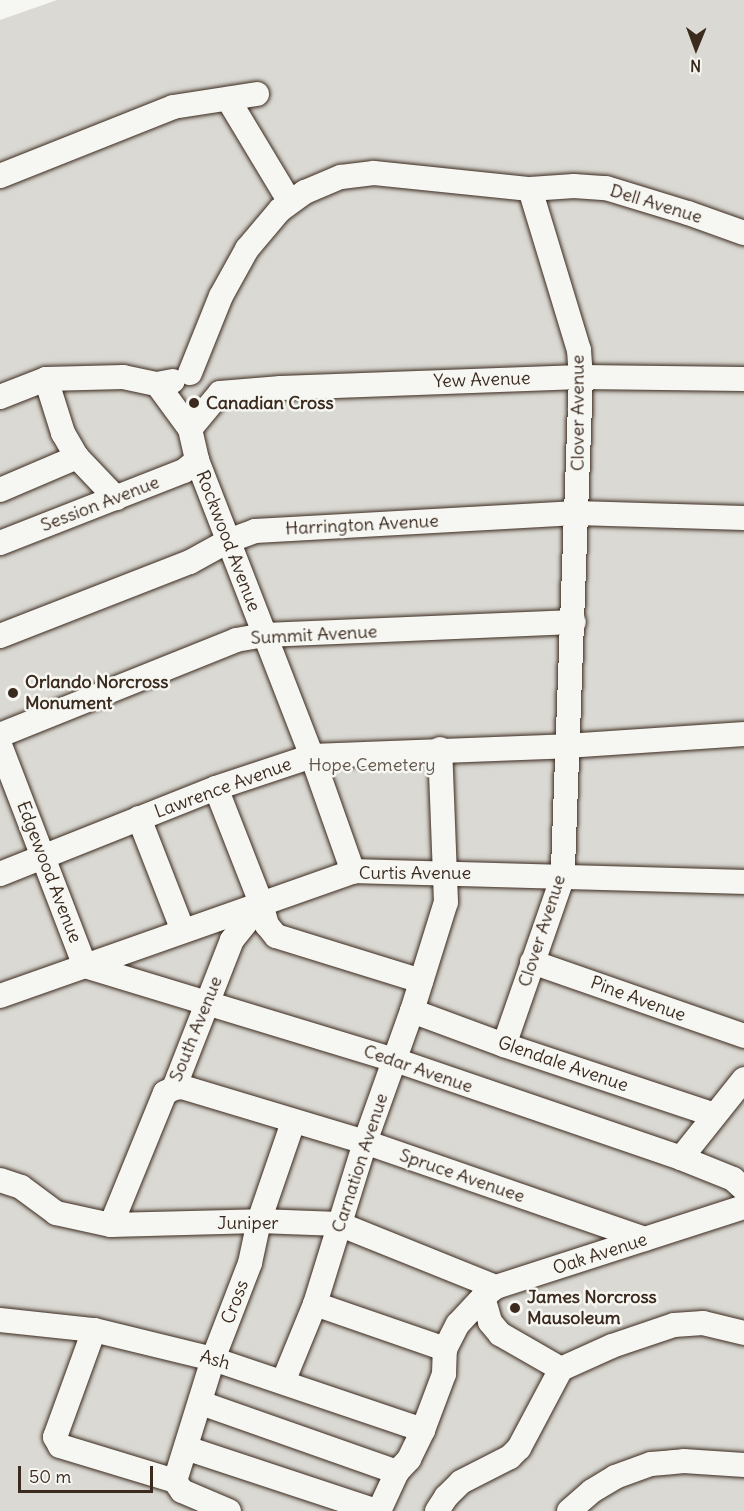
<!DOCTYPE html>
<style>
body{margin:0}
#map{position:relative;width:744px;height:1511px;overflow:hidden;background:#f6f6f2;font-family:Delius,sans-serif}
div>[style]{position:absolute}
.green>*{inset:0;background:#dad9d3}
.roads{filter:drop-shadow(0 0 2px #3b2a1e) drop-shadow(0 0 2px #3b2a1e)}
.minor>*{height:24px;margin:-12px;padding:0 12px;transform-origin:12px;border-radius:12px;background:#f6f6f2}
.dots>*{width:16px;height:16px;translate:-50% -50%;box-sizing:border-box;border:3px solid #f6f6f2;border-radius:50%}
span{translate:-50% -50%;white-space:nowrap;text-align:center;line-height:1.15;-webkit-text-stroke:5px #f6f6f2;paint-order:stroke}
.street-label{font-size:18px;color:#3b2a1e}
.poi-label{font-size:18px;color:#3b2a1e;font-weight:700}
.left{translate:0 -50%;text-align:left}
.park-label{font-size:18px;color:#63564b}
.north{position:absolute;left:666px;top:18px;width:60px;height:60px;-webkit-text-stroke:4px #f6f6f2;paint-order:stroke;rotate:181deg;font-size:16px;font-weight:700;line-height:24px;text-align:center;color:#3b2a1e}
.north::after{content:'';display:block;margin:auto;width:21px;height:27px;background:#3b2a1e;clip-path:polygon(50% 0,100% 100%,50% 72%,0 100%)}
.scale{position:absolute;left:18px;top:1466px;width:135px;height:27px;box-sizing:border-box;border:3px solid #3b2a1e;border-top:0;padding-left:8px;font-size:18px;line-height:21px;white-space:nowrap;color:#3b2a1e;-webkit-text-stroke:4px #f6f6f2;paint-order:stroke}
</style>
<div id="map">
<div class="green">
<div style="clip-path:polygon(57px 0,744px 0,744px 1511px,0 1511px,0 20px)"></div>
</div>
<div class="roads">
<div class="minor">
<div style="left:228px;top:99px;width:120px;rotate:59deg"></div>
<div style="left:0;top:176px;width:186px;rotate:-21.7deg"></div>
<div style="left:173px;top:107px;width:85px;rotate:-8.8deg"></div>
<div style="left:530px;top:189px;width:44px;rotate:-3.9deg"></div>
<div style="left:574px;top:186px;width:32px;rotate:4deg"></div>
<div style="left:606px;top:188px;width:86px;rotate:17deg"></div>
<div style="left:688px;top:213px;width:59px;rotate:19.7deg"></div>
<div style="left:190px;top:373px;width:83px;rotate:-68.1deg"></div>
<div style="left:221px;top:296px;width:54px;rotate:-61deg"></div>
<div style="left:247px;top:249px;width:51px;rotate:-49.8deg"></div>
<div style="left:280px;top:210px;width:31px;rotate:-36deg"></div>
<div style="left:305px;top:192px;width:39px;rotate:-23deg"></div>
<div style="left:341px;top:177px;width:33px;rotate:-7deg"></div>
<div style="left:374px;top:173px;width:157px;rotate:5.9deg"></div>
<div style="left:530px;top:189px;width:168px;rotate:73.1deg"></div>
<div style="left:579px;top:350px;width:27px;rotate:86deg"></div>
<div style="left:581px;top:377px;width:499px;rotate:92.1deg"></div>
<div style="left:563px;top:876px;width:179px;rotate:109.2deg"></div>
<div style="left:46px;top:379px;width:57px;rotate:72.5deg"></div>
<div style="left:63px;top:433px;width:28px;rotate:60deg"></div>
<div style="left:77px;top:457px;width:57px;rotate:46.4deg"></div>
<div style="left:157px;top:384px;width:56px;rotate:53.7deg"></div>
<div style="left:190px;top:429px;width:32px;rotate:77deg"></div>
<div style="left:197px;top:460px;width:318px;rotate:68.8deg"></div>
<div style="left:312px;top:756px;width:123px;rotate:70.5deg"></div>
<div style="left:0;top:397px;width:49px;rotate:-21.4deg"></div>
<div style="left:46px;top:379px;width:77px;rotate:-1.5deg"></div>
<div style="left:123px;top:377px;width:35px;rotate:12deg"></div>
<div style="left:157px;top:384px;width:16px;rotate:-11deg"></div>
<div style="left:190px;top:429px;width:47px;rotate:-50.2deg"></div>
<div style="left:220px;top:393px;width:61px;rotate:-4.7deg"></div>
<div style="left:281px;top:388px;width:300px;rotate:-2.1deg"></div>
<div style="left:581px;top:377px;width:163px;rotate:0.7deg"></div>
<div style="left:0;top:490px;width:84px;rotate:-23.2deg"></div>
<div style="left:0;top:543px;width:198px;rotate:-21.4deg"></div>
<div style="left:184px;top:471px;width:17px;rotate:-40deg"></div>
<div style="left:0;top:636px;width:204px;rotate:-21.3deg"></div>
<div style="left:190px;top:562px;width:43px;rotate:-28.9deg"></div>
<div style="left:228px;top:541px;width:29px;rotate:-20deg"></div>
<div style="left:255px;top:531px;width:322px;rotate:-3.2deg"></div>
<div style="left:576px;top:513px;width:168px;rotate:1.7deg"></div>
<div style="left:0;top:735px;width:254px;rotate:-21.9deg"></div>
<div style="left:236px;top:640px;width:29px;rotate:-10deg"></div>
<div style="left:265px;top:635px;width:309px;rotate:-2.4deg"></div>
<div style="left:0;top:745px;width:237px;rotate:69deg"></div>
<div style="left:85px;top:966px;width:324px;rotate:16.9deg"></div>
<div style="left:395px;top:1060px;width:302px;rotate:18.9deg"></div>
<div style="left:681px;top:1158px;width:56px;rotate:22deg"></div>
<div style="left:733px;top:1179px;width:15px;rotate:42deg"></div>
<div style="left:216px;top:788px;width:123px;rotate:68.6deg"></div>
<div style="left:261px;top:903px;width:23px;rotate:75deg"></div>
<div style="left:267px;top:925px;width:14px;rotate:51deg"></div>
<div style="left:276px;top:936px;width:152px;rotate:17.2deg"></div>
<div style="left:139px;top:818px;width:121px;rotate:68.7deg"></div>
<div style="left:0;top:874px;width:232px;rotate:-21.7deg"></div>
<div style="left:216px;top:788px;width:101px;rotate:-18.4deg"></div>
<div style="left:312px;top:756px;width:255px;rotate:-2.2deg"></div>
<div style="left:567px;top:746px;width:177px;rotate:-3.9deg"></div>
<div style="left:532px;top:962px;width:225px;rotate:19.2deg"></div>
<div style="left:0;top:996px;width:375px;rotate:-19.4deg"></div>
<div style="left:354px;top:871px;width:390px;rotate:1.6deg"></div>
<div style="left:412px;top:1011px;width:98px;rotate:20.3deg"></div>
<div style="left:504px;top:1045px;width:221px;rotate:18.4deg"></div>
<div style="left:174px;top:1088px;width:8px;rotate:-7deg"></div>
<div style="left:182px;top:1087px;width:191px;rotate:16.7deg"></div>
<div style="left:365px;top:1142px;width:296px;rotate:19.1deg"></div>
<div style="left:681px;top:1158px;width:101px;rotate:-51.4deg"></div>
<div style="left:0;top:1180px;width:22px;rotate:18deg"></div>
<div style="left:21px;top:1187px;width:44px;rotate:36.6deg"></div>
<div style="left:56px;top:1213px;width:56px;rotate:12.3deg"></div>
<div style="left:111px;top:1225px;width:148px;rotate:-1.5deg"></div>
<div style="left:259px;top:1221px;width:80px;rotate:2.1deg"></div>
<div style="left:339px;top:1224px;width:169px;rotate:21.9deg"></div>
<div style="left:111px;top:1225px;width:143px;rotate:-67.8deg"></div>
<div style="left:165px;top:1093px;width:10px;rotate:-29deg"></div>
<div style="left:174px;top:1088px;width:159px;rotate:-68.6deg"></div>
<div style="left:232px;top:940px;width:46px;rotate:-51.1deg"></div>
<div style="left:483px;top:1297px;width:26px;rotate:74deg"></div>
<div style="left:490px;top:1322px;width:16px;rotate:50deg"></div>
<div style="left:500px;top:1334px;width:70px;rotate:29.8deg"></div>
<div style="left:315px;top:1304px;width:138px;rotate:19.1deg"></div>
<div style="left:0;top:1320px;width:95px;rotate:6.1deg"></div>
<div style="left:94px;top:1330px;width:122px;rotate:13.7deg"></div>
<div style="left:213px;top:1359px;width:222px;rotate:18.7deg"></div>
<div style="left:94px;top:1330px;width:114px;rotate:110deg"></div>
<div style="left:55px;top:1437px;width:10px;rotate:61deg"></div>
<div style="left:60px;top:1446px;width:120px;rotate:16.9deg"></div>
<div style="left:175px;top:1481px;width:12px;rotate:55deg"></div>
<div style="left:182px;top:1491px;width:51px;rotate:23.1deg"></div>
<div style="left:561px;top:1369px;width:56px;rotate:-24.3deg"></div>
<div style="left:612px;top:1346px;width:65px;rotate:-18.7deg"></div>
<div style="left:674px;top:1325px;width:29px;rotate:-4deg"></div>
<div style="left:703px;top:1323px;width:42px;rotate:13.7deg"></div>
<div style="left:283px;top:1382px;width:84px;rotate:-67.7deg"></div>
<div style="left:315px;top:1304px;width:170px;rotate:-72.8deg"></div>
<div style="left:365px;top:1142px;width:139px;rotate:-70.3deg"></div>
<div style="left:412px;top:1011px;width:114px;rotate:-72.7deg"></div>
<div style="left:446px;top:902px;width:153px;rotate:-92.2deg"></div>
<div style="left:201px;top:1403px;width:208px;rotate:19.4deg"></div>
<div style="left:186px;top:1448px;width:201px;rotate:18.3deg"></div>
<div style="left:175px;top:1481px;width:128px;rotate:-72.7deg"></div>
<div style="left:213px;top:1359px;width:103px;rotate:-68.9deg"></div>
<div style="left:250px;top:1263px;width:43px;rotate:-77.9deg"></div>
<div style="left:259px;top:1221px;width:105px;rotate:-71deg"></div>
<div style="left:379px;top:1511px;width:43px;rotate:-65.2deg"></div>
<div style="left:397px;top:1472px;width:18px;rotate:-47deg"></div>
<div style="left:409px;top:1459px;width:32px;rotate:-64deg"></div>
<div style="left:423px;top:1430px;width:60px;rotate:-69.4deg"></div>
<div style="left:444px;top:1374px;width:25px;rotate:-88deg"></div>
<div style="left:445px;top:1349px;width:28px;rotate:-63deg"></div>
<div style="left:458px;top:1324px;width:37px;rotate:-47deg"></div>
<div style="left:483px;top:1297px;width:16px;rotate:-38deg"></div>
<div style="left:496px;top:1287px;width:261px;rotate:-17.9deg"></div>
<div style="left:437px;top:1511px;width:17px;rotate:-57deg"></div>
<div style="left:446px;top:1497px;width:21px;rotate:-45deg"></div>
<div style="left:461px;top:1482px;width:55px;rotate:-27deg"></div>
<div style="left:510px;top:1457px;width:13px;rotate:-45deg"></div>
<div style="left:519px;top:1448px;width:89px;rotate:-62deg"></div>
<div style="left:569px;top:1511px;width:30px;rotate:-41deg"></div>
<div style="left:592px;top:1491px;width:27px;rotate:-31deg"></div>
<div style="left:615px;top:1477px;width:38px;rotate:-20deg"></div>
<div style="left:651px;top:1464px;width:33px;rotate:-5deg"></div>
<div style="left:684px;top:1461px;width:60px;rotate:3.8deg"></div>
</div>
</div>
<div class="dots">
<div style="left:194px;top:403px;background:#3b2a1e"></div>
<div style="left:13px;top:693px;background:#3b2a1e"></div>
<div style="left:515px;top:1308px;background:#3b2a1e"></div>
</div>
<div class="street-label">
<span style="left:656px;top:204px;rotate:17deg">Dell Avenue</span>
<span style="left:482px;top:380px;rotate:-2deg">Yew Avenue</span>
<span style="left:578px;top:413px;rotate:-90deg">Clover Avenue</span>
<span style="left:100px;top:504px;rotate:-21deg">Session Avenue</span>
<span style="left:362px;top:525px;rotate:-3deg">Harrington Avenue</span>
<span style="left:228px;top:541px;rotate:69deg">Rockwood Avenue</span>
<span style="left:314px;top:635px;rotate:-3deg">Summit Avenue</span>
<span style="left:223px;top:788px;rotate:-20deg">Lawrence Avenue</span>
<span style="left:49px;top:872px;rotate:69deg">Edgewood Avenue</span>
<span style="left:415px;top:873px">Curtis Avenue</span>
<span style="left:542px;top:931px;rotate:-72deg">Clover Avenue</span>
<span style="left:638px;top:999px;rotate:20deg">Pine Avenue</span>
<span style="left:196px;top:1029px;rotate:-68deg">South Avenue</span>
<span style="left:563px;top:1064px;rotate:19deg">Glendale Avenue</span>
<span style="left:418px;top:1069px;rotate:19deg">Cedar Avenue</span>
<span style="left:360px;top:1163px;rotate:-72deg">Carnation Avenue</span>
<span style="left:462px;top:1176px;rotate:19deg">Spruce Avenuee</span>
<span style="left:248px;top:1223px">Juniper</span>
<span style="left:600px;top:1254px;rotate:-18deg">Oak Avenue</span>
<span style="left:235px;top:1302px;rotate:-69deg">Cross</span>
<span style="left:215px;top:1360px;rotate:16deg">Ash</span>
</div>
<div class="poi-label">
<span class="left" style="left:206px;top:403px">Canadian Cross</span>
<span class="left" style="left:25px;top:693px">Orlando Norcross<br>Monument</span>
<span class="left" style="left:527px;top:1308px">James Norcross<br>Mausoleum</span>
</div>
<div class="park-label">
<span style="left:372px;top:765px">Hope Cemetery</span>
</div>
<div class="north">N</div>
<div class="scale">50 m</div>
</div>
